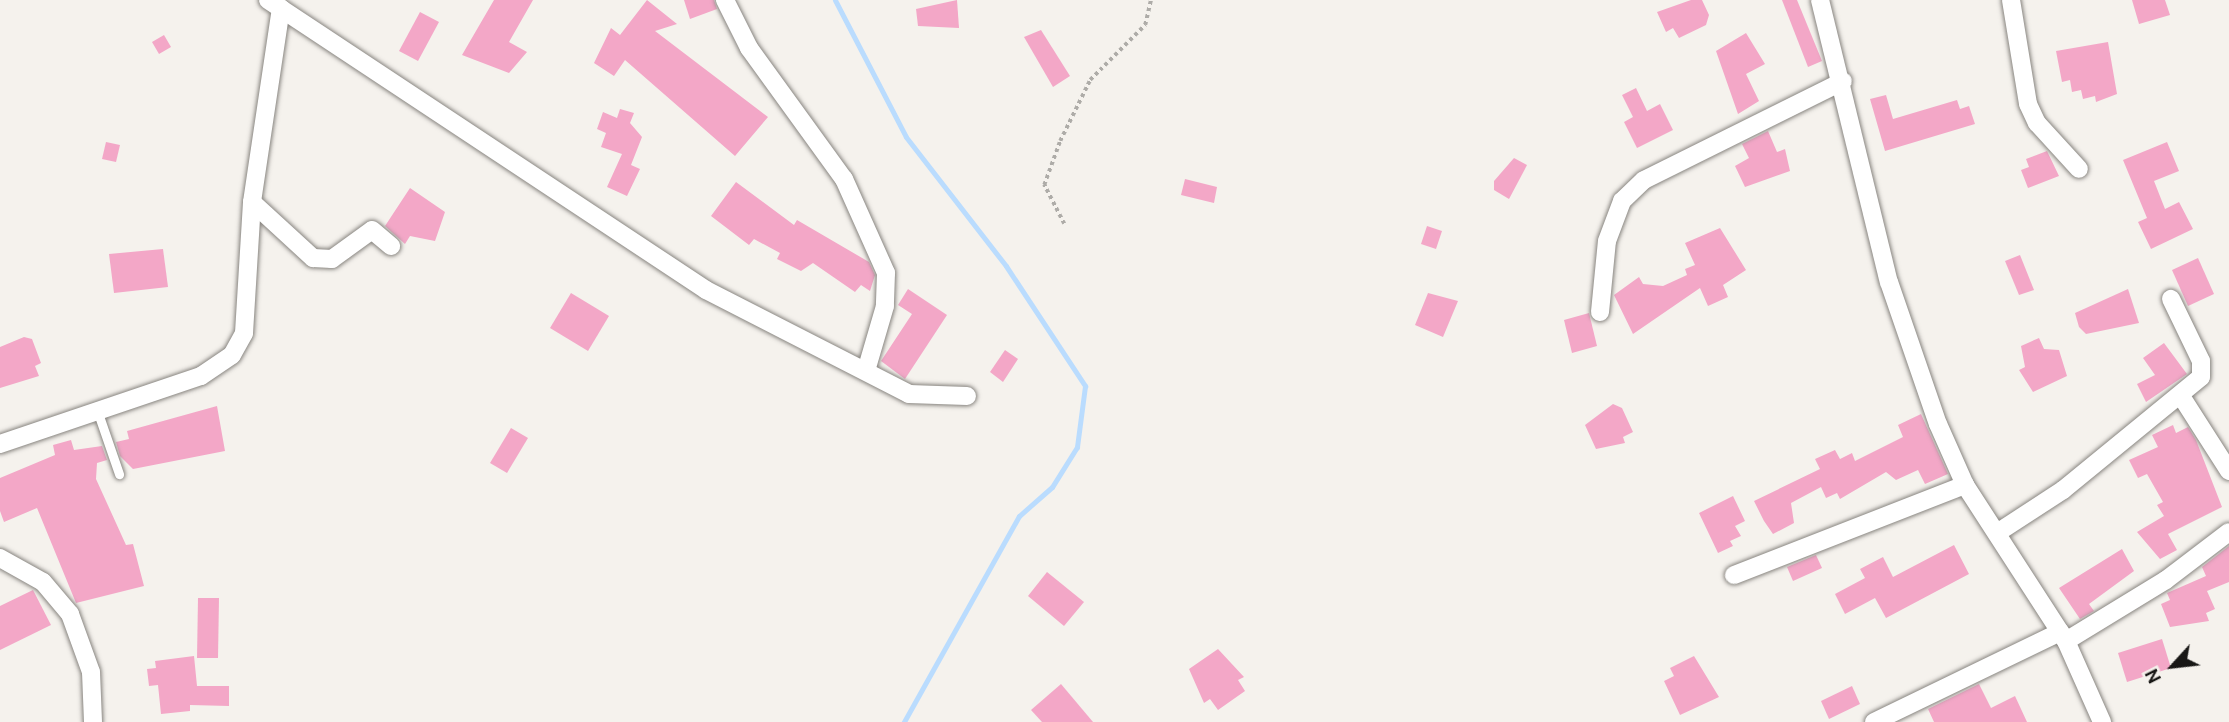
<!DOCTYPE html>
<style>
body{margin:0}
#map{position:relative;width:2229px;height:722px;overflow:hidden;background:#f5f2ed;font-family:Overpass,sans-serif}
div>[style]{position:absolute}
.stream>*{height:5px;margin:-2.5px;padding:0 2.5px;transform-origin:2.5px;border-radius:2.5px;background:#badcfe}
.building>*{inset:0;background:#f3a7c7}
.path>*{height:3.5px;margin-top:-1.75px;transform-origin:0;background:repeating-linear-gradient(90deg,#aeaca8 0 3.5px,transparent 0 7px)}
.roads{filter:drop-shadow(0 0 2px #888580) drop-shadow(0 0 2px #888580)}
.lane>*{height:9px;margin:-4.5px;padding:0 4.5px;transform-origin:4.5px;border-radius:4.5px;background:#fff}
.street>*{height:18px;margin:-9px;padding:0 9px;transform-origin:9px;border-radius:9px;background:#fff}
span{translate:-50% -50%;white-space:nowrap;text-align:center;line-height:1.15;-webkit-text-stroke:7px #f5f2ed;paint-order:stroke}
.north{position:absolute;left:2138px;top:631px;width:70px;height:70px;-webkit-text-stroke:5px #f5f2ed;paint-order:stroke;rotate:243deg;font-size:19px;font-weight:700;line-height:28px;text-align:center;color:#191816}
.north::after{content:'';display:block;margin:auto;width:24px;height:32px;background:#191816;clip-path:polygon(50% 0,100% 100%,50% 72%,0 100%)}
</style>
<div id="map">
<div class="stream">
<div style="left:835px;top:0;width:154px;rotate:62.6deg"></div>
<div style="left:906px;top:137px;width:163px;rotate:52.2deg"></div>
<div style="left:1006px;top:266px;width:144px;rotate:56.6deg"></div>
<div style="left:1085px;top:386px;width:62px;rotate:97.5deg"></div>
<div style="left:1077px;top:447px;width:47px;rotate:122deg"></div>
<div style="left:1052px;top:487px;width:44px;rotate:138.7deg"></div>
<div style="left:1019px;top:516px;width:236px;rotate:119.2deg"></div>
</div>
<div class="building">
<div style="clip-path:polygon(494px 0,533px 0,509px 42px,527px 52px,509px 73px,462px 55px)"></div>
<div style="clip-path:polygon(647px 0,677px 24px,655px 31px,768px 117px,735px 156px,625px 60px,614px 76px,594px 63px,611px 28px,620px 35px)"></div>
<div style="clip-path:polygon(684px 0,714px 0,717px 9px,690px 19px)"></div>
<div style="clip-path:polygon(957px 0,959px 28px,918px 26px,916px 9px)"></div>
<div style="clip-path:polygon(1691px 0,1702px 0,1709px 15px,1706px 25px,1679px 38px,1673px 28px,1666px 32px,1657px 12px)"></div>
<div style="clip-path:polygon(1782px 0,1797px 0,1822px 61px,1808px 67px)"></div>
<div style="clip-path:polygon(2132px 0,2165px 0,2170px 15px,2139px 24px)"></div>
<div style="clip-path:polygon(420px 12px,439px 22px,418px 61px,399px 51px)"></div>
<div style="clip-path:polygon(1041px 30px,1070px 76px,1053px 87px,1024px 37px)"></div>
<div style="clip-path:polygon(1746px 33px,1765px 64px,1746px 74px,1759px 101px,1738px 114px,1716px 51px)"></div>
<div style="clip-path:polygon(164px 35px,171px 47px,159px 54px,152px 42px)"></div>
<div style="clip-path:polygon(2108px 42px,2117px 94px,2096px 102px,2095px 96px,2083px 99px,2081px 90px,2072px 92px,2070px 80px,2062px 82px,2056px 51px)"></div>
<div style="clip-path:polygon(1636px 88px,1647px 111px,1660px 104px,1673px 130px,1637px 148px,1624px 122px,1633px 117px,1622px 95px)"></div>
<div style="clip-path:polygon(1886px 95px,1893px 119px,1957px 100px,1960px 109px,1969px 106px,1975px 124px,1885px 151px,1870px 99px)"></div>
<div style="clip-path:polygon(620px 109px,634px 113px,630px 123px,642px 137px,631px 165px,640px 169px,627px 196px,607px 187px,622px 154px,601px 147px,606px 133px,597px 129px,603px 112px,617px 118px)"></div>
<div style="clip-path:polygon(1768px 131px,1777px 152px,1785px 149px,1790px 171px,1745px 187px,1735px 166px,1749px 158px,1742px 144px)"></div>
<div style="clip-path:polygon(106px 142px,120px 145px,116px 162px,102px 159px)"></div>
<div style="clip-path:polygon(2167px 142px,2179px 171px,2154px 181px,2165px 209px,2179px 202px,2193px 229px,2151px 249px,2138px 222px,2147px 218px,2123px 160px)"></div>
<div style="clip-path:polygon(2047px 151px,2059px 176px,2028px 188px,2021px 170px,2029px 167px,2026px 159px)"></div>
<div style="clip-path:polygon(1514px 158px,1527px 165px,1509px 199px,1494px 190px,1494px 181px)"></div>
<div style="clip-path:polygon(1185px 179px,1217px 187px,1214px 203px,1181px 195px)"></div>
<div style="clip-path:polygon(736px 182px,794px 225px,797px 220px,869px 262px,875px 275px,870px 291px,861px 285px,855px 292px,813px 263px,801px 271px,777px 259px,780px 253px,754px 239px,749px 245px,711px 216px)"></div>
<div style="clip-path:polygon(410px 188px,445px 212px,435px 241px,410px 236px,405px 244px,385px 226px)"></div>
<div style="clip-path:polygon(1427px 226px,1442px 231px,1436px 249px,1421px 244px)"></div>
<div style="clip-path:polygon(1720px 228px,1746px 270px,1723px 285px,1728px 297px,1708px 306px,1700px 288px,1633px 334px,1614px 295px,1639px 277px,1643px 284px,1663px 286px,1687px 275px,1685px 269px,1695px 265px,1685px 243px)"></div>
<div style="clip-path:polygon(163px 249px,168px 287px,114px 293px,109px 254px)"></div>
<div style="clip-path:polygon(2020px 255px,2034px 290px,2019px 295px,2005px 261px)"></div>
<div style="clip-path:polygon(2198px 258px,2214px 294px,2188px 306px,2172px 270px)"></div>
<div style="clip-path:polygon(908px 289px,947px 315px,905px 379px,881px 361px,912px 314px,898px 305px)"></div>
<div style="clip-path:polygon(2128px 289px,2139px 323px,2086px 334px,2079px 327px,2075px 313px)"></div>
<div style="clip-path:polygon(571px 293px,609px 316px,588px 351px,550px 328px)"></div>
<div style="clip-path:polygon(1428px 293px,1458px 301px,1443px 337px,1415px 325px)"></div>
<div style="clip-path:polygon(1589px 313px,1597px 346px,1572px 353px,1564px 320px)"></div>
<div style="clip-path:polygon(24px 337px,32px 339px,41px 363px,35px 366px,39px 376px,0 388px,0 347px)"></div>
<div style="clip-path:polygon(2039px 338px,2044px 349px,2059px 350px,2067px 376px,2033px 392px,2019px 370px,2025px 367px,2021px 346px)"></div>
<div style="clip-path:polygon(2164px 343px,2187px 374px,2146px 402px,2137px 384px,2155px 375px,2143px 358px)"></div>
<div style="clip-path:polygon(1005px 350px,1018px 359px,1003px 382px,990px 372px)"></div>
<div style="clip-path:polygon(1613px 404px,1622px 408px,1633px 432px,1623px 437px,1625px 443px,1596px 449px,1585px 425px)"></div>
<div style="clip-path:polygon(217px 406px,225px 451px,133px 469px,120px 456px,116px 442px,129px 439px,127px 431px)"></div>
<div style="clip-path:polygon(1921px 414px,1948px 474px,1925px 484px,1918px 470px,1896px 480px,1886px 472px,1840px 499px,1837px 493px,1826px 498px,1821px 487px,1791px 503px,1794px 523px,1773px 534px,1764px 521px,1754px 501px,1820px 469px,1815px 459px,1835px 450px,1840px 459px,1852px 453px,1855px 461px,1903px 437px,1898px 425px)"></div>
<div style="clip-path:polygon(2173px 425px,2176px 433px,2188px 427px,2196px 440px,2222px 507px,2168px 534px,2177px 550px,2160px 559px,2137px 532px,2164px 516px,2157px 505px,2163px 502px,2147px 474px,2138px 478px,2129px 460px,2158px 447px,2152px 435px)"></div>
<div style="clip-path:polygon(511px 428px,528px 438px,507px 473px,490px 463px)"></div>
<div style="clip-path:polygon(71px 440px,74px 450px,102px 446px,107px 460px,97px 463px,96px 479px,126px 545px,133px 544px,144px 586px,76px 603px,37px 508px,4px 522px,0 511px,0 478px,55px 455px,53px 445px)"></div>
<div style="clip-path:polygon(1733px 496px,1745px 521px,1735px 526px,1741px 536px,1730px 541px,1733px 546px,1718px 553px,1699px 513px)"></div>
<div style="clip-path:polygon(1954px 545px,1969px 574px,1886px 618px,1875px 598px,1845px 614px,1835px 594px,1865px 578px,1860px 569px,1883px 557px,1893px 577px)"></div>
<div style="clip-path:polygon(2229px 546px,2229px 582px,2207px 591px,2215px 609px,2206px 613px,2209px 621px,2170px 627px,2161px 604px,2170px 600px,2167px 593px,2206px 576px,2202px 567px)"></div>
<div style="clip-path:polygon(2122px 549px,2134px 571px,2089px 604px,2094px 611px,2080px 619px,2059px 588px)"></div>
<div style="clip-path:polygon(1816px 555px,1822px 568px,1793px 581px,1787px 567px)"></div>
<div style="clip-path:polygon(1047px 572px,1084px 602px,1064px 626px,1028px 596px)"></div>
<div style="clip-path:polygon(33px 590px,51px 625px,0 650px,0 606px)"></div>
<div style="clip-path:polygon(198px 598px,219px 598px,218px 658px,197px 658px)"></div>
<div style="clip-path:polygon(2162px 639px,2171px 668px,2127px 682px,2118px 653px)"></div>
<div style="clip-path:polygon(1218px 649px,1244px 677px,1238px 680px,1245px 691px,1218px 710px,1210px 699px,1204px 703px,1189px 669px)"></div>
<div style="clip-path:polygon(194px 656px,197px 686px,229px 686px,229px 706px,190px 705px,190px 711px,161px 714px,158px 685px,149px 686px,147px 669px,156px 668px,155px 661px)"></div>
<div style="clip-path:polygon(1694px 656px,1719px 697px,1680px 715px,1664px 681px,1674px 676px,1670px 668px)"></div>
<div style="clip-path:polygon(1061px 684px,1093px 722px,1042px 722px,1031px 710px)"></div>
<div style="clip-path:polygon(1979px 684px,1991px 708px,2015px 696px,2027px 722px,1934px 722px,1928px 709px)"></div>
<div style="clip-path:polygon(1852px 686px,1860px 704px,1829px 719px,1821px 701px)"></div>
</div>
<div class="path">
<div style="left:1064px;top:224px;width:44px;rotate:-117.1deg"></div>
<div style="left:1044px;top:185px;width:47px;rotate:-70deg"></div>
<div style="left:1060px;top:141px;width:68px;rotate:-63.8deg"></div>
<div style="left:1090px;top:80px;width:78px;rotate:-45deg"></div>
<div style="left:1145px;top:25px;width:26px;rotate:-77deg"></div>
</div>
<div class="roads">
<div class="lane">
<div style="left:97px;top:410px;width:68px;rotate:71deg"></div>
</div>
<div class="street">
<div style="left:268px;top:0;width:525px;rotate:33.51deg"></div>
<div style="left:706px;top:290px;width:228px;rotate:27.1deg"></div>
<div style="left:909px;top:394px;width:58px;rotate:2deg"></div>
<div style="left:725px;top:0;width:54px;rotate:63.4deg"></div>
<div style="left:749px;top:48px;width:162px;rotate:54.1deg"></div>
<div style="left:844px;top:179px;width:103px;rotate:65.9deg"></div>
<div style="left:886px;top:273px;width:33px;rotate:92deg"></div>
<div style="left:885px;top:306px;width:68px;rotate:106.3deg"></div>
<div style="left:1820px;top:0;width:290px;rotate:76.3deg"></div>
<div style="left:1889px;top:282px;width:150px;rotate:71deg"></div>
<div style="left:1938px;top:424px;width:67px;rotate:66.1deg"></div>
<div style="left:1965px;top:485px;width:186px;rotate:57.1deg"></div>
<div style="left:2066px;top:641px;width:89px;rotate:66deg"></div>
<div style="left:2011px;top:0;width:105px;rotate:80.7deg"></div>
<div style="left:2028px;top:104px;width:21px;rotate:65deg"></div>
<div style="left:2037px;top:123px;width:62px;rotate:47.6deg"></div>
<div style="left:252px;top:202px;width:83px;rotate:42.6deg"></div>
<div style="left:313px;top:258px;width:19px;rotate:3deg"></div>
<div style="left:332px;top:259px;width:49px;rotate:-35.9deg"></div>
<div style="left:372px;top:230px;width:25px;rotate:40deg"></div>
<div style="left:1600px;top:312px;width:71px;rotate:-84.4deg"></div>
<div style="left:1607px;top:241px;width:43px;rotate:-69.4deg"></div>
<div style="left:1622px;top:201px;width:30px;rotate:-44deg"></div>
<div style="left:1644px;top:180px;width:222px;rotate:-26.4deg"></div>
<div style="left:2181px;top:396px;width:89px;rotate:57.4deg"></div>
<div style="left:0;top:444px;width:212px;rotate:-18.7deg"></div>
<div style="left:201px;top:376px;width:37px;rotate:-34deg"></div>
<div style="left:232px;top:355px;width:25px;rotate:-61deg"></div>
<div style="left:244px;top:333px;width:131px;rotate:-86.5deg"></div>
<div style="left:252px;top:202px;width:196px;rotate:-81.5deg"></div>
<div style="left:1997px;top:533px;width:79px;rotate:-33.1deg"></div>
<div style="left:2063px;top:490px;width:178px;rotate:-39.3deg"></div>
<div style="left:2201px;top:377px;width:16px;rotate:-90deg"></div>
<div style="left:2201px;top:361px;width:69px;rotate:-115.8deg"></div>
<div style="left:0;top:558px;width:49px;rotate:29.2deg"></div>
<div style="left:43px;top:582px;width:42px;rotate:49.8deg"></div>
<div style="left:70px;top:614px;width:62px;rotate:70.1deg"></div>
<div style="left:91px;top:672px;width:50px;rotate:87.7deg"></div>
<div style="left:1734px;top:575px;width:248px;rotate:-21.3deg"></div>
<div style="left:2066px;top:641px;width:117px;rotate:-31.4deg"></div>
<div style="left:2166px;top:580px;width:79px;rotate:-37.3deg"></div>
<div style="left:1874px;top:722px;width:207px;rotate:-25.8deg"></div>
</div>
</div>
<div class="north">N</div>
</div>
